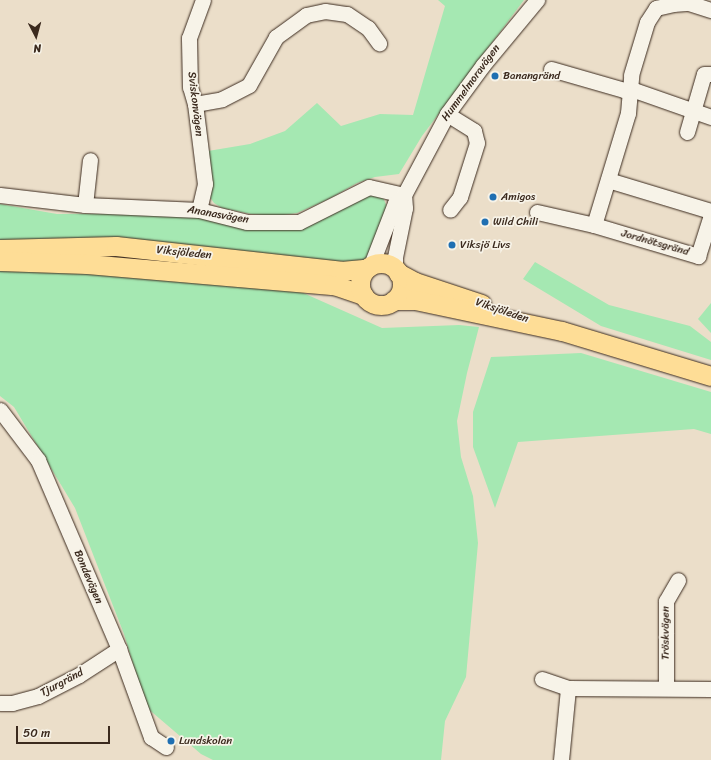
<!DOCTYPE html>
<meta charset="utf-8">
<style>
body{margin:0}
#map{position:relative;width:711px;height:760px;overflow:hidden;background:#ebdec9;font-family:Sriracha,sans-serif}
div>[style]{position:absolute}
.green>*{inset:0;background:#a5e8b2}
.roads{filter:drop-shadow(0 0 1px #3b2a1e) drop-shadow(0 0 1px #3b2a1e)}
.minor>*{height:15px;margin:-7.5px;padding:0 7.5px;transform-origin:7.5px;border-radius:7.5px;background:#f7f3e8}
.major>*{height:19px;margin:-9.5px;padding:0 9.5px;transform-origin:9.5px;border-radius:9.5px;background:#fedd96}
.major>.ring{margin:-9.5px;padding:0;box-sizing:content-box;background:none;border:19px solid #fedd96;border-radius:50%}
.dots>*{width:11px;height:11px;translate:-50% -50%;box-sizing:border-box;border:2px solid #f7f3e8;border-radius:50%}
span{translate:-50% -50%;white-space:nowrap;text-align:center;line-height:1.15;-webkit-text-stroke:3.5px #f7f3e8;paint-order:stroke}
.poi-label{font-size:11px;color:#3b2a1e}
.left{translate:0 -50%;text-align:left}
.street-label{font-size:11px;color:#3b2a1e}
.north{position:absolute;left:16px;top:16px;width:40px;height:40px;-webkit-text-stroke:3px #f7f3e8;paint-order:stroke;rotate:174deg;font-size:11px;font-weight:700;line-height:16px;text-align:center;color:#3b2a1e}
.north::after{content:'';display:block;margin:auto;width:14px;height:18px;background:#3b2a1e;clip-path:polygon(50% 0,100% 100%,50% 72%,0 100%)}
.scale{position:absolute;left:16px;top:726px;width:94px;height:18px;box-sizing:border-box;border:2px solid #3b2a1e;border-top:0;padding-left:5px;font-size:12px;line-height:14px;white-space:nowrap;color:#3b2a1e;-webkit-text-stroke:3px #f7f3e8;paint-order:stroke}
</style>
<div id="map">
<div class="green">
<div style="clip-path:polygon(438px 0,524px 0,422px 136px,399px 174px,375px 177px,357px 183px,329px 199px,297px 213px,277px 216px,251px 214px,222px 208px,214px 203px,207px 193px,208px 151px,250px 144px,285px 131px,317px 103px,341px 126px,380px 114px,413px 115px,445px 6px)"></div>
<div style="clip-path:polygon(369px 194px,383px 197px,388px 210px,373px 253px,363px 262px,349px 265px,0 241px,0 204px,57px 214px,164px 213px,300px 227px)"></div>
<div style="clip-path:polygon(535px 262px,609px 305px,690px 326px,711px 342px,711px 360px,601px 326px,523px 279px)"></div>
<div style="clip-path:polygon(0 269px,85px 270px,301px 292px,382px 328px,459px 325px,479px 327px,467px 373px,457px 421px,461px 457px,473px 496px,478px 543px,466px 677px,445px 721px,441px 760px,213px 760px,201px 754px,146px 707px,124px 634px,75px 508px,14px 407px,0 396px)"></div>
<div style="clip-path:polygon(711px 303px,711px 333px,698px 319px)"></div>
<div style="clip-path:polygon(581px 353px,711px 392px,711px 434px,694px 429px,518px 442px,495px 508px,473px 447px,473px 412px,491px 357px)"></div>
</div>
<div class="roads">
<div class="minor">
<div style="left:551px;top:69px;width:76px;rotate:16deg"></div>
<div style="left:624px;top:90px;width:10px"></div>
<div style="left:634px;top:90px;width:82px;rotate:19.3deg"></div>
<div style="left:195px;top:104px;width:27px;rotate:-10deg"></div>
<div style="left:222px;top:99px;width:30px;rotate:-27deg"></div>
<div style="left:249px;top:85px;width:55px;rotate:-60.6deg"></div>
<div style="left:276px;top:37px;width:37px;rotate:-36deg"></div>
<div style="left:306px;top:15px;width:19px;rotate:-12deg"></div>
<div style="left:325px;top:11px;width:22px;rotate:8deg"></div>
<div style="left:347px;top:14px;width:25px;rotate:34deg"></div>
<div style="left:368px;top:28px;width:19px;rotate:54deg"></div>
<div style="left:447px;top:114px;width:32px;rotate:32deg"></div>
<div style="left:474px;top:131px;width:12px;rotate:76deg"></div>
<div style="left:477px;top:143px;width:57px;rotate:107.5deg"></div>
<div style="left:460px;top:197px;width:16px;rotate:128deg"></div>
<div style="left:687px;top:132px;width:60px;rotate:-73.7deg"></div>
<div style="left:704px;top:74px;width:7px"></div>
<div style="left:608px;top:180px;width:108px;rotate:16.8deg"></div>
<div style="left:0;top:195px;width:86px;rotate:6.7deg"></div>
<div style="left:85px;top:205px;width:114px;rotate:2.5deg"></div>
<div style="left:199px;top:210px;width:49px;rotate:14deg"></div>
<div style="left:247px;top:222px;width:52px"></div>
<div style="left:299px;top:222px;width:78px;rotate:-26.6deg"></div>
<div style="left:369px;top:187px;width:36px;rotate:13deg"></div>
<div style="left:85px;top:205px;width:45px;rotate:-83.7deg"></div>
<div style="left:199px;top:210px;width:27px;rotate:-77deg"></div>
<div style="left:205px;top:184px;width:81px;rotate:-97.1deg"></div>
<div style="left:195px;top:104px;width:18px;rotate:-106deg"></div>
<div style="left:190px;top:87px;width:49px;rotate:-91.2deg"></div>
<div style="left:189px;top:38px;width:40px;rotate:-69.8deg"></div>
<div style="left:537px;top:212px;width:58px;rotate:12.8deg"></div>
<div style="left:594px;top:225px;width:109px;rotate:16.6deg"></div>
<div style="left:698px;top:256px;width:43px;rotate:-72.4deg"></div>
<div style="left:594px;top:225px;width:117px;rotate:-73.1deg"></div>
<div style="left:628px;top:113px;width:38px;rotate:-85deg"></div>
<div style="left:631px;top:75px;width:55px;rotate:-73.2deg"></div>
<div style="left:647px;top:22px;width:17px;rotate:-57deg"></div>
<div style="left:656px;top:8px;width:17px;rotate:-13deg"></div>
<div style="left:673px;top:4px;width:16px;rotate:-4deg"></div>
<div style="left:689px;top:3px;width:23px;rotate:18deg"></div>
<div style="left:371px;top:265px;width:66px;rotate:-68.8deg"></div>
<div style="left:395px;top:203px;width:12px;rotate:-42deg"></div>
<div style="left:404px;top:195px;width:92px;rotate:-62deg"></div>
<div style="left:447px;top:114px;width:61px;rotate:-53.7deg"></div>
<div style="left:483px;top:65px;width:85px;rotate:-50.3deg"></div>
<div style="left:395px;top:269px;width:12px;rotate:-90deg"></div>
<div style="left:395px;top:257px;width:50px;rotate:-78.5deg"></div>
<div style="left:405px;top:208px;width:13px;rotate:-94deg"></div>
<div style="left:0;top:410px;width:63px;rotate:52.8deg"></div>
<div style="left:38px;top:460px;width:206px;rotate:66.8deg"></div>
<div style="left:119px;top:649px;width:94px;rotate:70deg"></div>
<div style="left:151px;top:737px;width:18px;rotate:34deg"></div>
<div style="left:542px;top:679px;width:28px;rotate:19deg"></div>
<div style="left:568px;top:688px;width:143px;rotate:0.4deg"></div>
<div style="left:666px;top:688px;width:87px;rotate:-90deg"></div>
<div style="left:666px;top:601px;width:24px;rotate:-60deg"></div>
<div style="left:0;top:703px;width:12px"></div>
<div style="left:12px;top:703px;width:27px;rotate:-15deg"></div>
<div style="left:38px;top:696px;width:46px;rotate:-27.1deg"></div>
<div style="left:79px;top:675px;width:48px;rotate:-33deg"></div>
<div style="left:561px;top:760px;width:72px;rotate:-84.4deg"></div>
</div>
<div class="major">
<div style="left:0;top:249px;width:116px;rotate:-1.5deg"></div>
<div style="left:116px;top:246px;width:226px;rotate:6.3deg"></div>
<div style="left:341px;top:271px;width:25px;rotate:-5deg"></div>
<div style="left:0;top:261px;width:87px;rotate:2deg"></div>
<div style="left:87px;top:264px;width:248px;rotate:4.9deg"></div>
<div style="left:334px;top:285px;width:31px;rotate:19deg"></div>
<div class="ring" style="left:360px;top:263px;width:23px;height:23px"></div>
<div style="left:398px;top:273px;width:19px;rotate:28deg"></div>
<div style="left:415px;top:282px;width:70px;rotate:18.4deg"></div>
<div style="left:394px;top:300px;width:21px"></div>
<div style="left:415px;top:300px;width:150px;rotate:11.9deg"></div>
<div style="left:562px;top:331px;width:156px;rotate:16.8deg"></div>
</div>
</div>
<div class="dots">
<div style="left:495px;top:76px;background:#1f6fb2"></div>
<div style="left:493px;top:197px;background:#1f6fb2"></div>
<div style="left:485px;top:222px;background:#1f6fb2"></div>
<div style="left:452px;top:245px;background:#1f6fb2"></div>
<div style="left:171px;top:741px;background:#1f6fb2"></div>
</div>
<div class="poi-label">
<span class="left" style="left:503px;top:76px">Banangränd</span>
<span class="left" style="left:501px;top:197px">Amigos</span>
<span class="left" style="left:493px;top:222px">Wild Chili</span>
<span class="left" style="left:460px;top:245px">Viksjö Livs</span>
<span class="left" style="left:179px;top:741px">Lundskolan</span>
</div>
<div class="street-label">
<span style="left:471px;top:83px;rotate:-54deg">Hummelmoravägen</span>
<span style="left:195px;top:104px;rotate:83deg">Sviskonvägen</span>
<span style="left:218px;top:215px;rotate:10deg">Ananasvägen</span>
<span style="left:655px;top:243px;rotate:16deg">Jordnötsgränd</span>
<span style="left:184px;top:253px;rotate:6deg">Viksjöleden</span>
<span style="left:502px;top:311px;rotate:19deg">Viksjöleden</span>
<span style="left:88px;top:577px;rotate:67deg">Bondevägen</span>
<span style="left:666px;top:633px;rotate:-90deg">Tröskvägen</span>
<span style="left:62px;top:683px;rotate:-28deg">Tjurgränd</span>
</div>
<div class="north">N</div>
<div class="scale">50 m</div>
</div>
